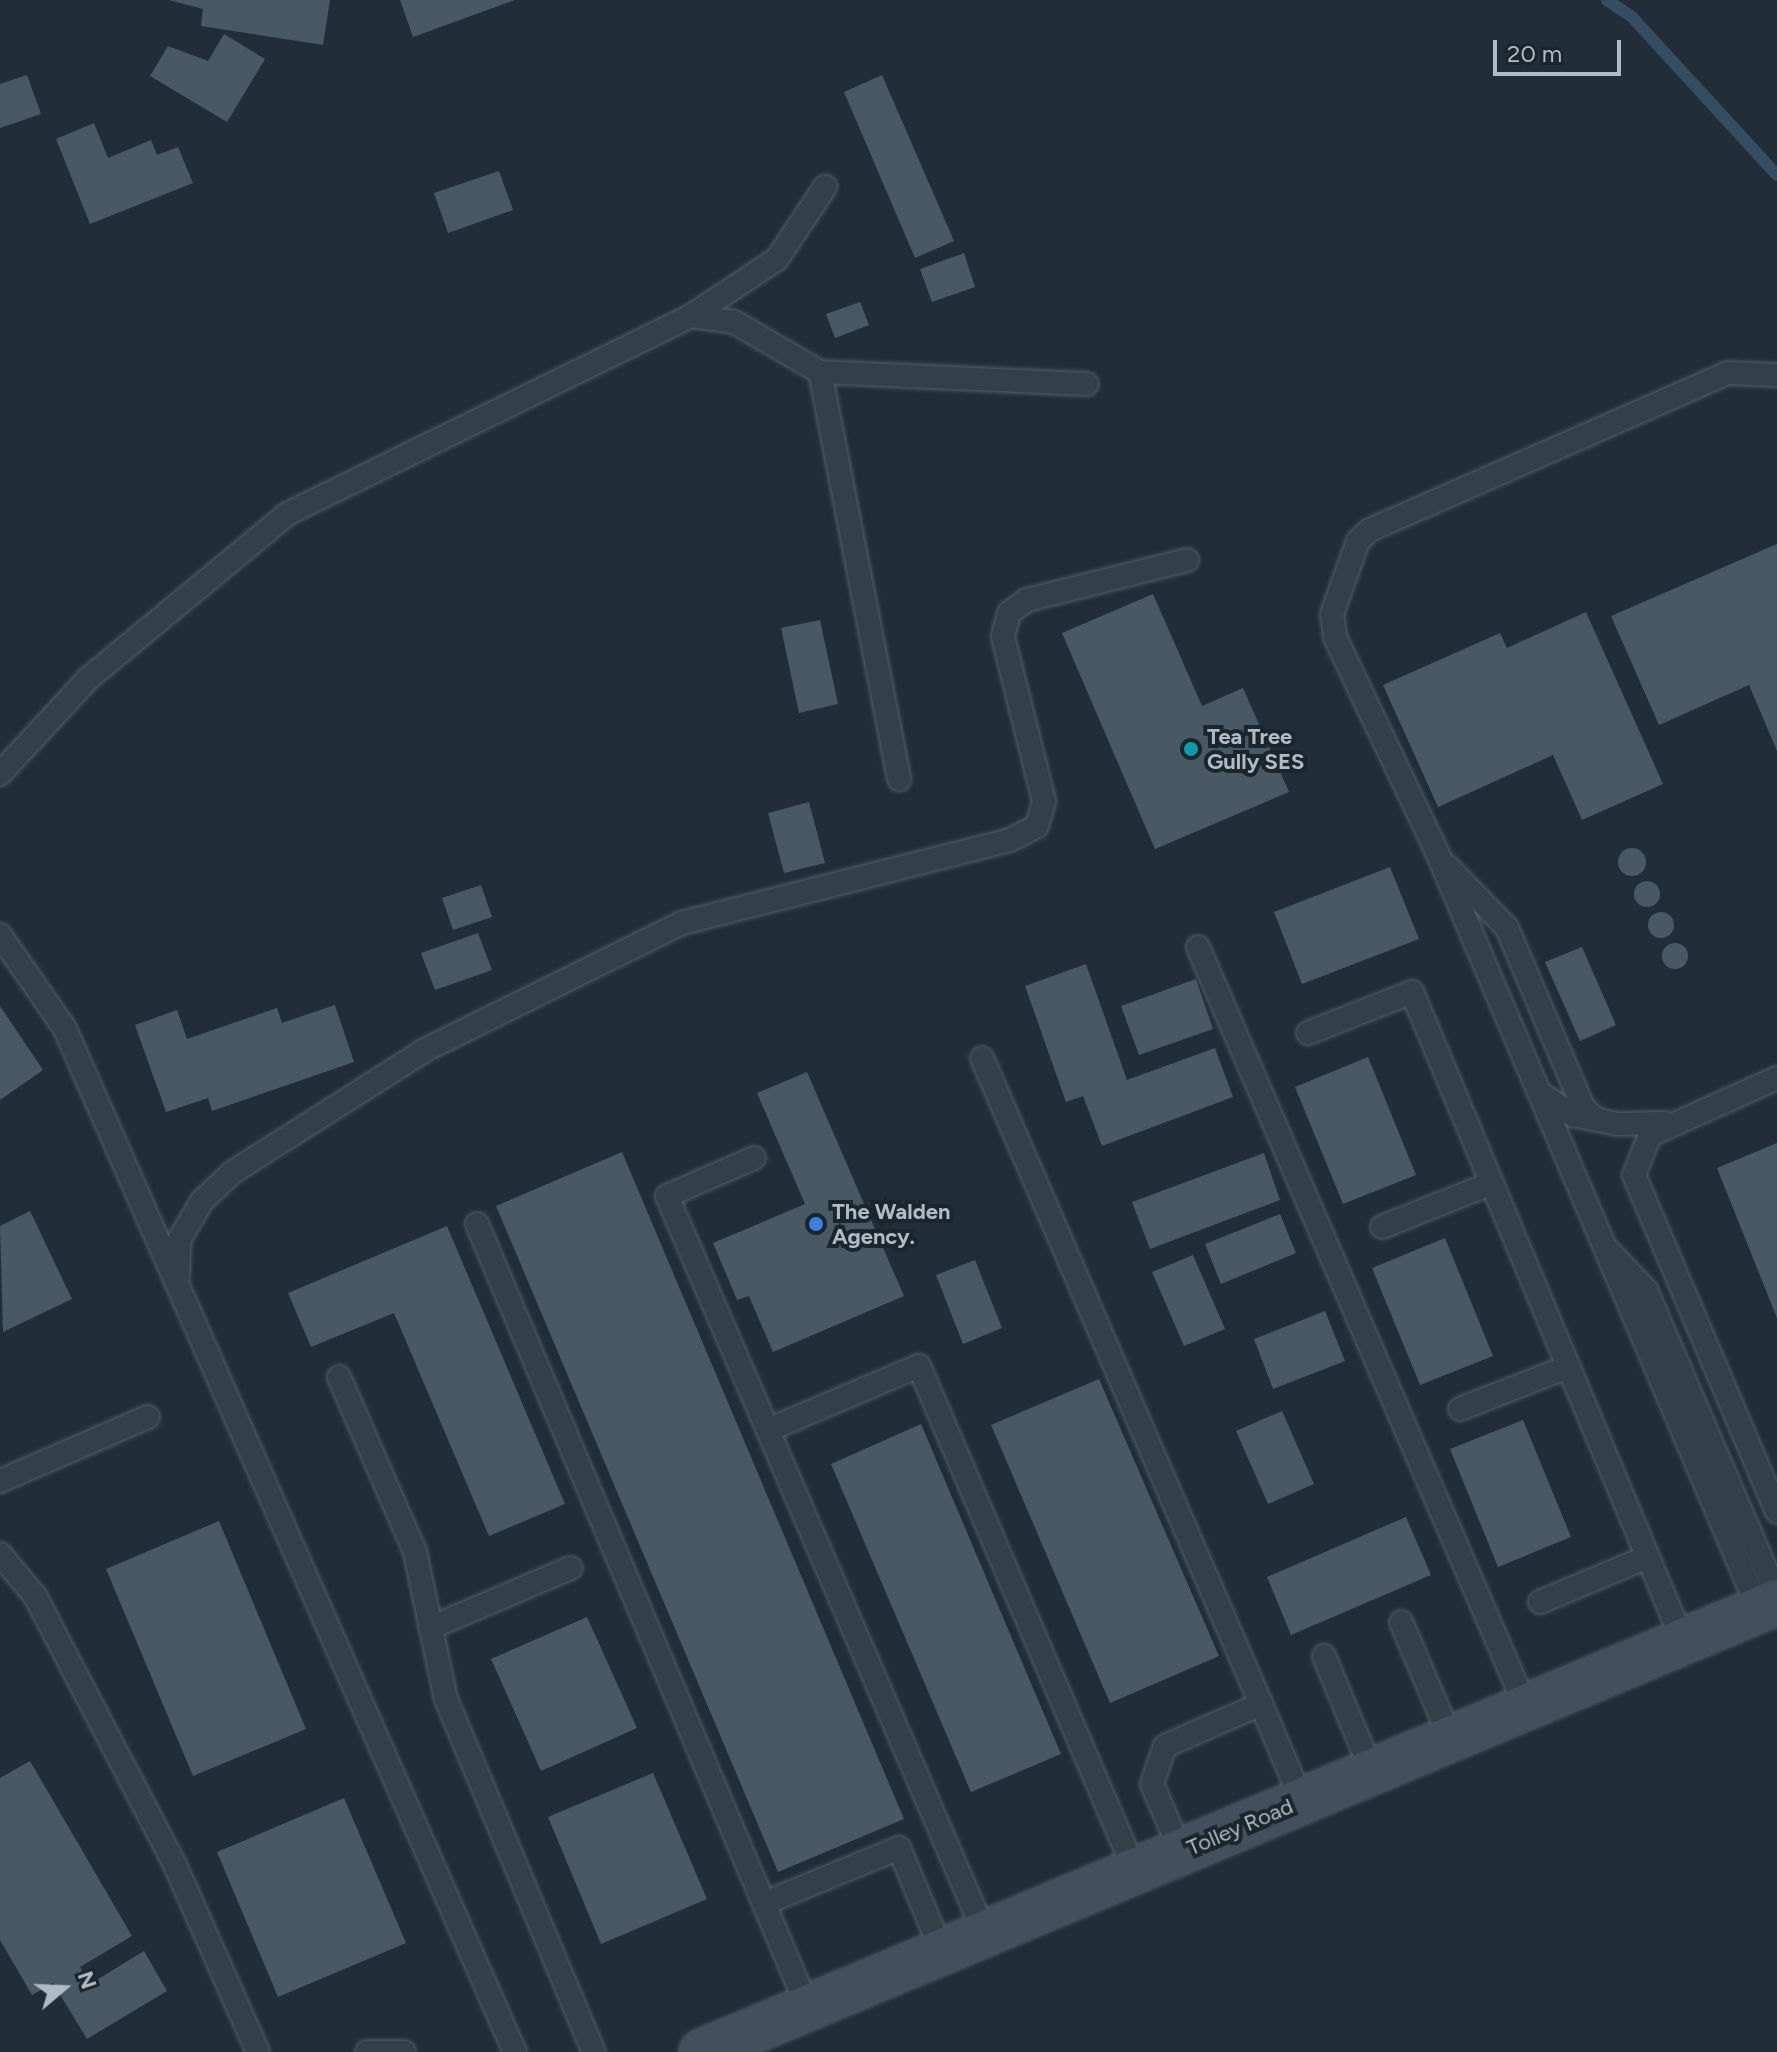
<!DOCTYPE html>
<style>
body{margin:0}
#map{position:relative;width:1777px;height:2052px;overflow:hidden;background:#212e39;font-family:Figtree,sans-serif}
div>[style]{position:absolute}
.stream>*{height:12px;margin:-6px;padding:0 6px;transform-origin:6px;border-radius:6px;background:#344d60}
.building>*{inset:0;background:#485965}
.round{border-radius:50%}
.roads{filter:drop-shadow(0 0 2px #525e67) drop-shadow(0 0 2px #525e67)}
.lane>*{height:22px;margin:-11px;padding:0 11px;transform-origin:11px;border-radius:11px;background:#344049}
.secondary>*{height:44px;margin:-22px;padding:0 22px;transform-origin:22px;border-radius:22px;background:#424f5c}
.dots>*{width:22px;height:22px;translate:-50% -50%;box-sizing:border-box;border:4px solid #1a252d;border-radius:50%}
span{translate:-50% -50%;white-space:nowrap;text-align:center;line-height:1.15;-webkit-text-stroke:8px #1a252d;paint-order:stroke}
.poi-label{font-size:22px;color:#afbbc5;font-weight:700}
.left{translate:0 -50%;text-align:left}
.street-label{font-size:22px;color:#afbbc5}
.north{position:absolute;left:24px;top:1948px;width:80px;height:80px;-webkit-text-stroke:6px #1a252d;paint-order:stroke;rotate:71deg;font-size:22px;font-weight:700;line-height:32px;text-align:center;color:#afbbc5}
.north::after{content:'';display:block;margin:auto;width:28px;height:36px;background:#afbbc5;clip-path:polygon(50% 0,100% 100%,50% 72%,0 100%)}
.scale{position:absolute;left:1493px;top:40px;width:128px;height:36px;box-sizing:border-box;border:4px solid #afbbc5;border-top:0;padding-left:10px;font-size:24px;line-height:28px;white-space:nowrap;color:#afbbc5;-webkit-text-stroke:6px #1a252d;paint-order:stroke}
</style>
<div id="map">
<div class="stream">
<div style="left:1607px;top:0;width:30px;rotate:34deg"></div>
<div style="left:1632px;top:17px;width:214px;rotate:47.5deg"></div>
</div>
<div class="building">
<div style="clip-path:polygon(169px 0,330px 0,323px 45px,201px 26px,203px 9px)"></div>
<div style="clip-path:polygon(400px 0,515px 0,413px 37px)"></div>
<div style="clip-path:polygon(224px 34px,265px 59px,227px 122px,150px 76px,168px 46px,208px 61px)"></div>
<div style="clip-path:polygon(27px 75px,41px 114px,0 128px,0 84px)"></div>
<div style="clip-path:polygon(882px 75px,954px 241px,915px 258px,844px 92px)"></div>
<div style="clip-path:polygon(94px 123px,108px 158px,151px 140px,157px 155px,178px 147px,193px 183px,90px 224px,56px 139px)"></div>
<div style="clip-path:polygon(499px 171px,513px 210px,448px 233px,434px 193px)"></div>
<div style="clip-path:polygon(964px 253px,975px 287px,932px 302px,920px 269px)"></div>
<div style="clip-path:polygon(860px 302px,869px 325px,835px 338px,826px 314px)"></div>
<div style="clip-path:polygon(1777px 544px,1777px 751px,1749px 685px,1659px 725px,1611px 616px)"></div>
<div style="clip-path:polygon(1153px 594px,1202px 706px,1243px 688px,1289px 792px,1155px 849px,1062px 633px)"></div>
<div style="clip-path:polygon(1586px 612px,1663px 784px,1582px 820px,1553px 755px,1438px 807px,1383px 685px,1500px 633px,1507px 648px)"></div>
<div style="clip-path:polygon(820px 620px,838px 704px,799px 713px,781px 628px)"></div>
<div style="clip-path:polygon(809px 802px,825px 863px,784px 873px,768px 813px)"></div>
<div class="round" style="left:1618px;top:848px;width:28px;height:28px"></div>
<div style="clip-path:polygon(1390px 867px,1419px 939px,1302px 984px,1274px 912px)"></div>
<div class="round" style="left:1634px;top:881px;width:26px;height:26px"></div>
<div style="clip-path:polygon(481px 885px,492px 917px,453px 930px,442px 898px)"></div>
<div class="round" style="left:1648px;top:912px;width:26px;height:26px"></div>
<div style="clip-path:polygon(478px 933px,492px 970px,435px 990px,421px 953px)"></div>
<div class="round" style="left:1662px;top:943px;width:26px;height:26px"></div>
<div style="clip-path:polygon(1582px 947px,1616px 1025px,1580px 1041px,1545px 962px)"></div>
<div style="clip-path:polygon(1086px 964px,1127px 1080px,1215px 1048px,1233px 1097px,1102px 1146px,1083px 1096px,1066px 1102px,1025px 986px)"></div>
<div style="clip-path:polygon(1196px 979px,1213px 1029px,1139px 1055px,1121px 1006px)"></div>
<div style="clip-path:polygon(335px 1005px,354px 1062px,212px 1111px,208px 1098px,166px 1112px,135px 1025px,177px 1010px,187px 1039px,277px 1008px,282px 1023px)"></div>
<div style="clip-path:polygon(0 1006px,43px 1070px,0 1100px)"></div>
<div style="clip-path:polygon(1368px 1057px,1416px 1175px,1343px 1204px,1295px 1087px)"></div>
<div style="clip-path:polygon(807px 1072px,904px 1296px,773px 1352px,749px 1296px,737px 1300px,713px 1243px,805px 1204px,757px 1093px)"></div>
<div style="clip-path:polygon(1777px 1143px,1777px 1318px,1717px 1168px)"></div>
<div style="clip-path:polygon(622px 1152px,904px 1819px,778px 1872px,496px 1206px)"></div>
<div style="clip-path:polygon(1264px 1153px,1280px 1200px,1150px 1249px,1132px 1202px)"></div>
<div style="clip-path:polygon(30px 1211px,72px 1299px,3px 1332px,0 1226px)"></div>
<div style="clip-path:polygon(1280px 1214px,1296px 1253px,1221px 1284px,1205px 1244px)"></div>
<div style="clip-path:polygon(447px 1226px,565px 1504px,489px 1536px,394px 1313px,311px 1347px,288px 1293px)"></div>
<div style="clip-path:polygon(1445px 1238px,1493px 1356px,1420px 1385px,1372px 1268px)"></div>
<div style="clip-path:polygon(1193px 1255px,1225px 1329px,1184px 1346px,1152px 1272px)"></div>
<div style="clip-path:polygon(975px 1260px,1002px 1328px,963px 1344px,936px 1275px)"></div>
<div style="clip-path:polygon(1325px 1311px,1345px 1361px,1273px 1389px,1254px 1339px)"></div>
<div style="clip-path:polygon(1099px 1379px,1219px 1656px,1110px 1703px,991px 1425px)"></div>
<div style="clip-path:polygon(1282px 1411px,1314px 1484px,1268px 1504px,1236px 1431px)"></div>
<div style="clip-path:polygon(1523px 1420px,1571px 1537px,1498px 1567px,1450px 1449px)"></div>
<div style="clip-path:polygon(921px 1424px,1061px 1754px,971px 1792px,831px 1464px)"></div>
<div style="clip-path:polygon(1406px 1517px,1431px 1575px,1291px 1635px,1267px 1577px)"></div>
<div style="clip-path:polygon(219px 1521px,306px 1729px,193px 1776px,106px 1569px)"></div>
<div style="clip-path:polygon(587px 1617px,637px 1728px,541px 1771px,491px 1659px)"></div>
<div style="clip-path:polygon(30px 1761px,132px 1936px,80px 1967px,90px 1984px,144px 1951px,167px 1991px,87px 2039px,53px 1983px,32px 1995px,0 1940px,0 1778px)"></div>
<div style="clip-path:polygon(653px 1773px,707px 1899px,601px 1944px,548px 1817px)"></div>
<div style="clip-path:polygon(344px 1798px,406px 1943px,278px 1997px,217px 1852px)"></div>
</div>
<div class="roads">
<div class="lane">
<div style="left:691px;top:316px;width:43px;rotate:7.9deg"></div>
<div style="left:734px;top:322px;width:99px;rotate:30.2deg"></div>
<div style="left:820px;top:372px;width:415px;rotate:79deg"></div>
<div style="left:820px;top:372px;width:267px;rotate:2.6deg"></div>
<div style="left:0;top:774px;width:131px;rotate:-47.2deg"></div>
<div style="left:89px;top:678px;width:257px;rotate:-39.6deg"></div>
<div style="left:287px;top:514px;width:450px;rotate:-26.1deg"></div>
<div style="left:691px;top:316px;width:103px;rotate:-33.5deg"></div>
<div style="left:777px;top:259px;width:87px;rotate:-56.3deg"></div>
<div style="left:1447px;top:866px;width:86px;rotate:45.9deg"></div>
<div style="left:1507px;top:928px;width:194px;rotate:67deg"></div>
<div style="left:1583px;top:1107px;width:19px;rotate:43deg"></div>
<div style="left:0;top:935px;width:114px;rotate:55.3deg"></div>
<div style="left:65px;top:1029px;width:1118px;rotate:66.26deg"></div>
<div style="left:1198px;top:947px;width:828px;rotate:66.66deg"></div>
<div style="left:1308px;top:1033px;width:112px;rotate:-21.5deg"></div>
<div style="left:1412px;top:992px;width:703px;rotate:67.34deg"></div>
<div style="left:982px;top:1058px;width:704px;rotate:66.64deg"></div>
<div style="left:1777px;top:1078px;width:139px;rotate:155.8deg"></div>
<div style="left:1650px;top:1135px;width:43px;rotate:111.8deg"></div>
<div style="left:1634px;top:1175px;width:366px;rotate:67deg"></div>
<div style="left:1540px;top:1093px;width:40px;rotate:34deg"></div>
<div style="left:1573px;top:1115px;width:46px;rotate:11.3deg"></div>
<div style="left:1618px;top:1124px;width:47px;rotate:-1.2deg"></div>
<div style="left:754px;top:1158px;width:95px;rotate:156.4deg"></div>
<div style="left:667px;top:1196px;width:804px;rotate:66.69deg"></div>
<div style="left:477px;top:1224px;width:851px;rotate:67.11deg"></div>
<div style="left:1382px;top:1227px;width:118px;rotate:-21.8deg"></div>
<div style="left:1609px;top:1251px;width:54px;rotate:46.5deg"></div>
<div style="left:1646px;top:1290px;width:333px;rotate:66.8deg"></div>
<div style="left:178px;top:1276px;width:36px;rotate:-88deg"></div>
<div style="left:179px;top:1240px;width:45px;rotate:-59.5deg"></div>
<div style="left:202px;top:1201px;width:42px;rotate:-43.1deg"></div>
<div style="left:233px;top:1172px;width:227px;rotate:-32.4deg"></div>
<div style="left:425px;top:1050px;width:287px;rotate:-26.3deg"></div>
<div style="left:682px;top:923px;width:338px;rotate:-14.2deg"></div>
<div style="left:1010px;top:840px;width:30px;rotate:-27deg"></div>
<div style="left:1037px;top:826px;width:26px;rotate:-74deg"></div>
<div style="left:1044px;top:801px;width:170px;rotate:-104deg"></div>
<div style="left:1003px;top:636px;width:24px;rotate:-75deg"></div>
<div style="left:1009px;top:613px;width:22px;rotate:-36deg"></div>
<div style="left:1027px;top:600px;width:165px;rotate:-14deg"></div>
<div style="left:339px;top:1377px;width:191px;rotate:66.5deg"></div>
<div style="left:415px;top:1552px;width:150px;rotate:78.1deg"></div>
<div style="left:446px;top:1699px;width:383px;rotate:67.3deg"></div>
<div style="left:1460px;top:1409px;width:116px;rotate:-21.3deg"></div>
<div style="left:768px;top:1430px;width:164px;rotate:-23deg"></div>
<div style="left:919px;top:1366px;width:549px;rotate:66.84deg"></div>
<div style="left:0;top:1481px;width:161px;rotate:-23.4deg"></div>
<div style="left:0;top:1554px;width:55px;rotate:50.2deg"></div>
<div style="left:35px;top:1596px;width:303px;rotate:62.5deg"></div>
<div style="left:175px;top:1865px;width:205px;rotate:66.1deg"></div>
<div style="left:1540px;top:1602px;width:116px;rotate:-22.8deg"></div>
<div style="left:1759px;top:1610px;width:824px;rotate:-113.02deg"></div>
<div style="left:1437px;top:852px;width:238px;rotate:-115.4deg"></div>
<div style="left:1335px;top:637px;width:23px;rotate:-97deg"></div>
<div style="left:1332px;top:614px;width:77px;rotate:-70.4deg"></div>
<div style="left:1358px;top:541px;width:16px;rotate:-43deg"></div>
<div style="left:1370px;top:530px;width:390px;rotate:-23.7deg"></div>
<div style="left:1727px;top:373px;width:50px;rotate:2.3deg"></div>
<div style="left:1401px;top:1622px;width:127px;rotate:66.9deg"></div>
<div style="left:430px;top:1628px;width:153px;rotate:-23.1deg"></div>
<div style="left:1324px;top:1656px;width:126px;rotate:67.5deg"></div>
<div style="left:1181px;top:1852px;width:74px;rotate:-113.1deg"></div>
<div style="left:1152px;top:1784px;width:40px;rotate:-71.1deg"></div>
<div style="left:1165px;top:1746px;width:105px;rotate:-23.6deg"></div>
<div style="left:1261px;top:1704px;width:105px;rotate:67.1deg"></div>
<div style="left:765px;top:1903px;width:145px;rotate:-22.3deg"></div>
<div style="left:899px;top:1848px;width:113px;rotate:67.5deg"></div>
<div style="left:367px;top:2052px;width:37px"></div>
</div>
<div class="secondary">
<div style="left:702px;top:2052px;width:1165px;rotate:-22.71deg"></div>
</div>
</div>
<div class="dots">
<div style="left:1191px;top:749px;background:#0f9aa8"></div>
<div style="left:816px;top:1224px;background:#3f7fe0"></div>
</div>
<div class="poi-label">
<span class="left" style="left:1207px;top:749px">Tea Tree<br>Gully SES</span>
<span class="left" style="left:832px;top:1224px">The Walden<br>Agency.</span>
</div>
<div class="street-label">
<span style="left:1240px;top:1827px;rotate:-23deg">Tolley Road</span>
</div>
<div class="north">N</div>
<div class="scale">20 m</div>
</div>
